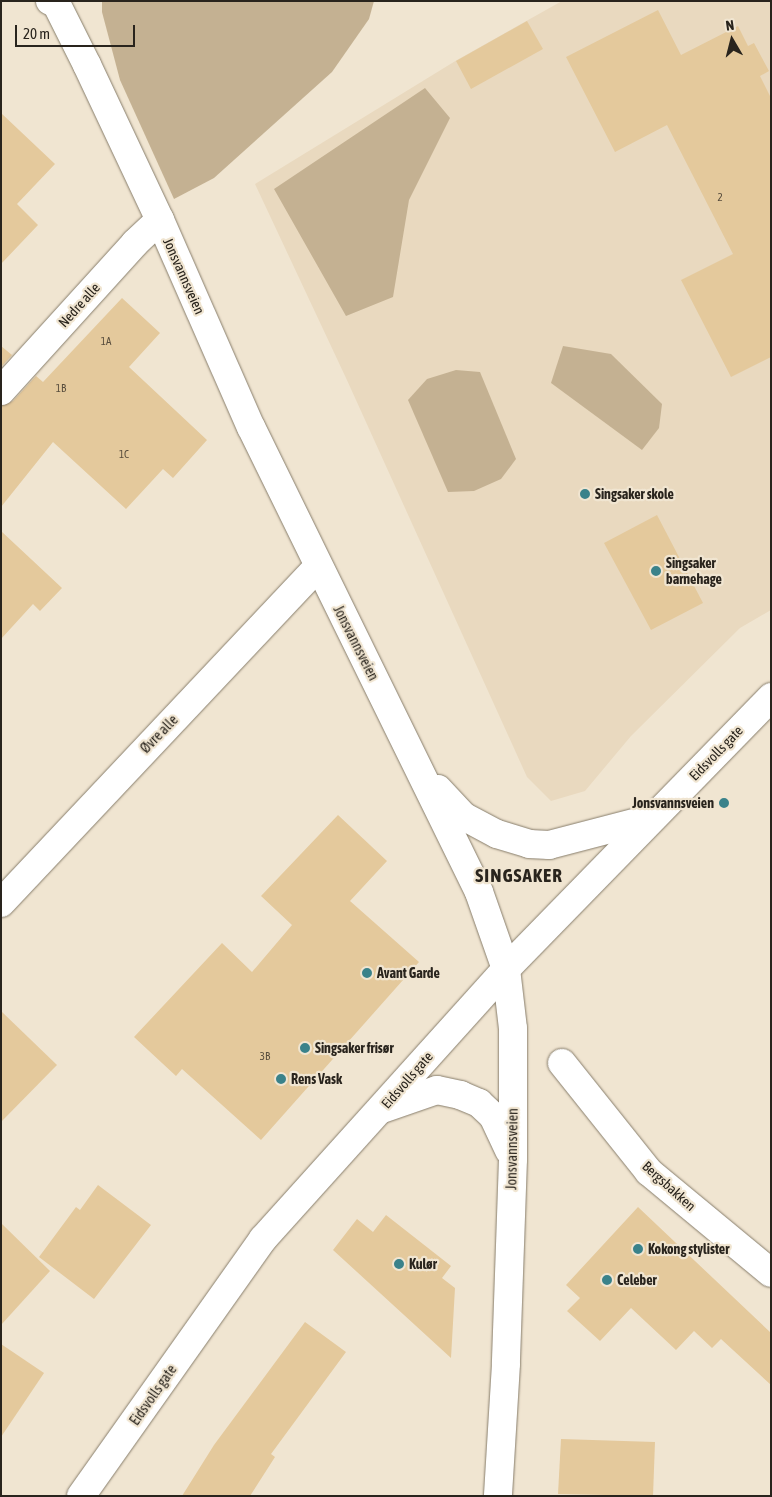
<!DOCTYPE html>
<meta charset="utf-8">
<style>
body{margin:0}
#map{position:relative;width:772px;height:1497px;overflow:hidden;background:#f0e5d1;font-family:"Asap Condensed",sans-serif}
div>[style]{position:absolute}
.built>*{inset:0;background:#e9d9bf}
.green>*{inset:0;background:#c4b192}
.building>*{inset:0;background:#e4c99c}
.roads{filter:drop-shadow(0 0 1px #877d6b) drop-shadow(0 0 1px #877d6b)}
.minor>*{height:28px;margin:-14px;padding:0 14px;transform-origin:14px;border-radius:14px;background:#fff}
.tertiary>*{height:28px;margin:-14px;padding:0 14px;transform-origin:14px;border-radius:14px;background:#fff}
.secondary>*{height:28px;margin:-14px;padding:0 14px;transform-origin:14px;border-radius:14px;background:#fff}
.dots>*{width:14px;height:14px;translate:-50% -50%;box-sizing:border-box;border:2px solid #f0e5d1;border-radius:50%}
span{translate:-50% -50%;white-space:nowrap;text-align:center;line-height:1.15;-webkit-text-stroke:4.5px #f0e5d1;paint-order:stroke}
.number-label{font-size:11px;color:#584d3d}
.number-label span{-webkit-text-stroke-width:0}
.street-label{font-size:14px;color:#29241d}
.poi-label{font-size:14px;color:#29241d;font-weight:700}
.left{translate:0 -50%;text-align:left}
.right{translate:-100% -50%;text-align:right}
.district-label{font-size:19px;color:#29241d;font-weight:700;letter-spacing:1px}
.frame{position:absolute;inset:0;border:2px solid #29241d;pointer-events:none}
.north{position:absolute;left:707px;top:15px;width:50px;height:50px;-webkit-text-stroke:4px #f0e5d1;paint-order:stroke;rotate:352deg;font-size:14px;font-weight:700;line-height:20px;text-align:center;color:#29241d}
.north::after{content:'';display:block;margin:auto;width:18px;height:22px;background:#29241d;clip-path:polygon(50% 0,100% 100%,50% 72%,0 100%)}
.scale{position:absolute;left:15px;top:25px;width:120px;height:22px;box-sizing:border-box;border:2px solid #29241d;border-top:0;padding-left:6px;font-size:15px;line-height:18px;white-space:nowrap;color:#29241d;-webkit-text-stroke:4px #f0e5d1;paint-order:stroke}
</style>
<div id="map">
<div class="built">
<div style="clip-path:polygon(562px 1px,771px 1px,771px 610px,740px 628px,631px 736px,585px 791px,551px 801px,527px 777px,346px 378px,255px 184px,457px 60px)"></div>
</div>
<div class="green">
<div style="clip-path:polygon(102px 1px,374px 1px,369px 19px,332px 72px,214px 178px,174px 199px,120px 80px,102px 12px)"></div>
<div style="clip-path:polygon(425px 88px,450px 118px,409px 200px,393px 297px,346px 316px,274px 189px)"></div>
<div style="clip-path:polygon(563px 346px,611px 354px,662px 404px,659px 428px,642px 450px,551px 383px)"></div>
<div style="clip-path:polygon(456px 370px,480px 372px,516px 459px,501px 479px,474px 491px,448px 492px,408px 400px,427px 379px)"></div>
</div>
<div class="building">
<div style="clip-path:polygon(658px 10px,681px 55px,738px 26px,748px 46px,754px 43px,769px 71px,760px 76px,771px 98px,771px 357px,731px 377px,681px 280px,733px 254px,667px 125px,615px 152px,566px 57px)"></div>
<div style="clip-path:polygon(527px 21px,543px 49px,471px 89px,456px 61px)"></div>
<div style="clip-path:polygon(1px 113px,55px 164px,17px 204px,38px 225px,1px 264px)"></div>
<div style="clip-path:polygon(122px 298px,160px 333px,129px 367px,207px 440px,173px 478px,163px 469px,126px 509px,53px 442px,1px 507px,1px 406px,13px 401px,36px 376px,43px 382px)"></div>
<div style="clip-path:polygon(1px 346px,12px 355px,1px 367px)"></div>
<div style="clip-path:polygon(657px 515px,703px 603px,651px 630px,604px 543px)"></div>
<div style="clip-path:polygon(1px 531px,62px 588px,40px 611px,33px 604px,1px 639px)"></div>
<div style="clip-path:polygon(338px 815px,387px 861px,350px 901px,419px 962px,261px 1140px,182px 1069px,176px 1076px,134px 1037px,222px 943px,252px 972px,292px 925px,261px 896px)"></div>
<div style="clip-path:polygon(1px 1011px,57px 1065px,1px 1122px)"></div>
<div style="clip-path:polygon(98px 1185px,151px 1225px,94px 1299px,39px 1257px,76px 1207px,80px 1210px)"></div>
<div style="clip-path:polygon(638px 1207px,771px 1333px,771px 1385px,721px 1339px,712px 1348px,694px 1331px,676px 1350px,631px 1308px,600px 1341px,567px 1311px,580px 1298px,566px 1285px)"></div>
<div style="clip-path:polygon(386px 1215px,451px 1266px,442px 1278px,455px 1288px,451px 1358px,333px 1250px,357px 1219px,373px 1232px)"></div>
<div style="clip-path:polygon(1px 1223px,50px 1271px,1px 1325px)"></div>
<div style="clip-path:polygon(305px 1322px,346px 1352px,271px 1454px,275px 1457px,250px 1496px,182px 1496px,214px 1445px)"></div>
<div style="clip-path:polygon(1px 1344px,44px 1373px,1px 1437px)"></div>
<div style="clip-path:polygon(561px 1439px,655px 1442px,653px 1496px,558px 1494px)"></div>
</div>
<div class="roads">
<div class="minor">
<div style="left:1px;top:391px;width:200px;rotate:-47.8deg"></div>
<div style="left:135px;top:243px;width:34px;rotate:-43deg"></div>
<div style="left:1px;top:903px;width:462px;rotate:-46.7deg"></div>
<div style="left:562px;top:1063px;width:139px;rotate:51.4deg"></div>
<div style="left:649px;top:1172px;width:158px;rotate:39.6deg"></div>
</div>
<div class="tertiary">
<div style="left:50px;top:1px;width:6px;rotate:18deg"></div>
<div style="left:56px;top:3px;width:69px;rotate:63.4deg"></div>
<div style="left:87px;top:65px;width:171px;rotate:64.8deg"></div>
<div style="left:160px;top:220px;width:226px;rotate:66.3deg"></div>
<div style="left:251px;top:427px;width:518px;rotate:63.88deg"></div>
<div style="left:479px;top:892px;width:82px;rotate:70.7deg"></div>
<div style="left:506px;top:969px;width:60px;rotate:83.3deg"></div>
<div style="left:513px;top:1029px;width:130px;rotate:90deg"></div>
<div style="left:513px;top:1159px;width:205px;rotate:92deg"></div>
<div style="left:506px;top:1364px;width:132px;rotate:93.5deg"></div>
<div style="left:438px;top:789px;width:37px;rotate:47deg"></div>
<div style="left:463px;top:816px;width:38px;rotate:28deg"></div>
<div style="left:497px;top:834px;width:34px;rotate:17deg"></div>
<div style="left:529px;top:844px;width:20px;rotate:3deg"></div>
<div style="left:549px;top:845px;width:107px;rotate:-14.6deg"></div>
<div style="left:382px;top:1109px;width:58px;rotate:-19.1deg"></div>
<div style="left:437px;top:1090px;width:24px;rotate:12deg"></div>
<div style="left:460px;top:1095px;width:21px;rotate:23deg"></div>
<div style="left:479px;top:1103px;width:19px;rotate:43deg"></div>
<div style="left:493px;top:1116px;width:38px;rotate:65deg"></div>
</div>
<div class="secondary">
<div style="left:81px;top:1496px;width:315px;rotate:-54.7deg"></div>
<div style="left:263px;top:1239px;width:363px;rotate:-48deg"></div>
<div style="left:506px;top:969px;width:380px;rotate:-45.7deg"></div>
</div>
</div>
<div class="dots">
<div style="left:585px;top:494px;background:#3a828a"></div>
<div style="left:656px;top:571px;background:#3a828a"></div>
<div style="left:724px;top:803px;background:#3a828a"></div>
<div style="left:367px;top:973px;background:#3a828a"></div>
<div style="left:305px;top:1048px;background:#3a828a"></div>
<div style="left:281px;top:1079px;background:#3a828a"></div>
<div style="left:638px;top:1249px;background:#3a828a"></div>
<div style="left:399px;top:1264px;background:#3a828a"></div>
<div style="left:607px;top:1280px;background:#3a828a"></div>
</div>
<div class="number-label">
<span style="left:720px;top:197px">2</span>
<span style="left:106px;top:341px">1A</span>
<span style="left:61px;top:388px">1B</span>
<span style="left:124px;top:454px">1C</span>
<span style="left:265px;top:1056px">3B</span>
</div>
<div class="street-label">
<span style="left:184px;top:276px;rotate:66deg">Jonsvannsveien</span>
<span style="left:79px;top:305px;rotate:-48deg">Nedre alle</span>
<span style="left:356px;top:643px;rotate:63deg">Jonsvannsveien</span>
<span style="left:159px;top:734px;rotate:-46deg">Øvre alle</span>
<span style="left:716px;top:753px;rotate:-46deg">Eidsvolls gate</span>
<span style="left:407px;top:1080px;rotate:-49deg">Eidsvolls gate</span>
<span style="left:512px;top:1149px;rotate:-89deg">Jonsvannsveien</span>
<span style="left:669px;top:1186px;rotate:42deg">Bergsbakken</span>
<span style="left:153px;top:1395px;rotate:-55deg">Eidsvolls gate</span>
</div>
<div class="poi-label">
<span class="left" style="left:595px;top:494px">Singsaker skole</span>
<span class="left" style="left:666px;top:571px">Singsaker<br>barnehage</span>
<span class="right" style="left:714px;top:803px">Jonsvannsveien</span>
<span class="left" style="left:377px;top:973px">Avant Garde</span>
<span class="left" style="left:315px;top:1048px">Singsaker frisør</span>
<span class="left" style="left:291px;top:1079px">Rens Vask</span>
<span class="left" style="left:648px;top:1249px">Kokong stylister</span>
<span class="left" style="left:409px;top:1264px">Kulør</span>
<span class="left" style="left:617px;top:1280px">Celeber</span>
</div>
<div class="district-label">
<span style="left:519px;top:876px">SINGSAKER</span>
</div>
<div class="frame"></div>
<div class="north">N</div>
<div class="scale">20 m</div>
</div>
